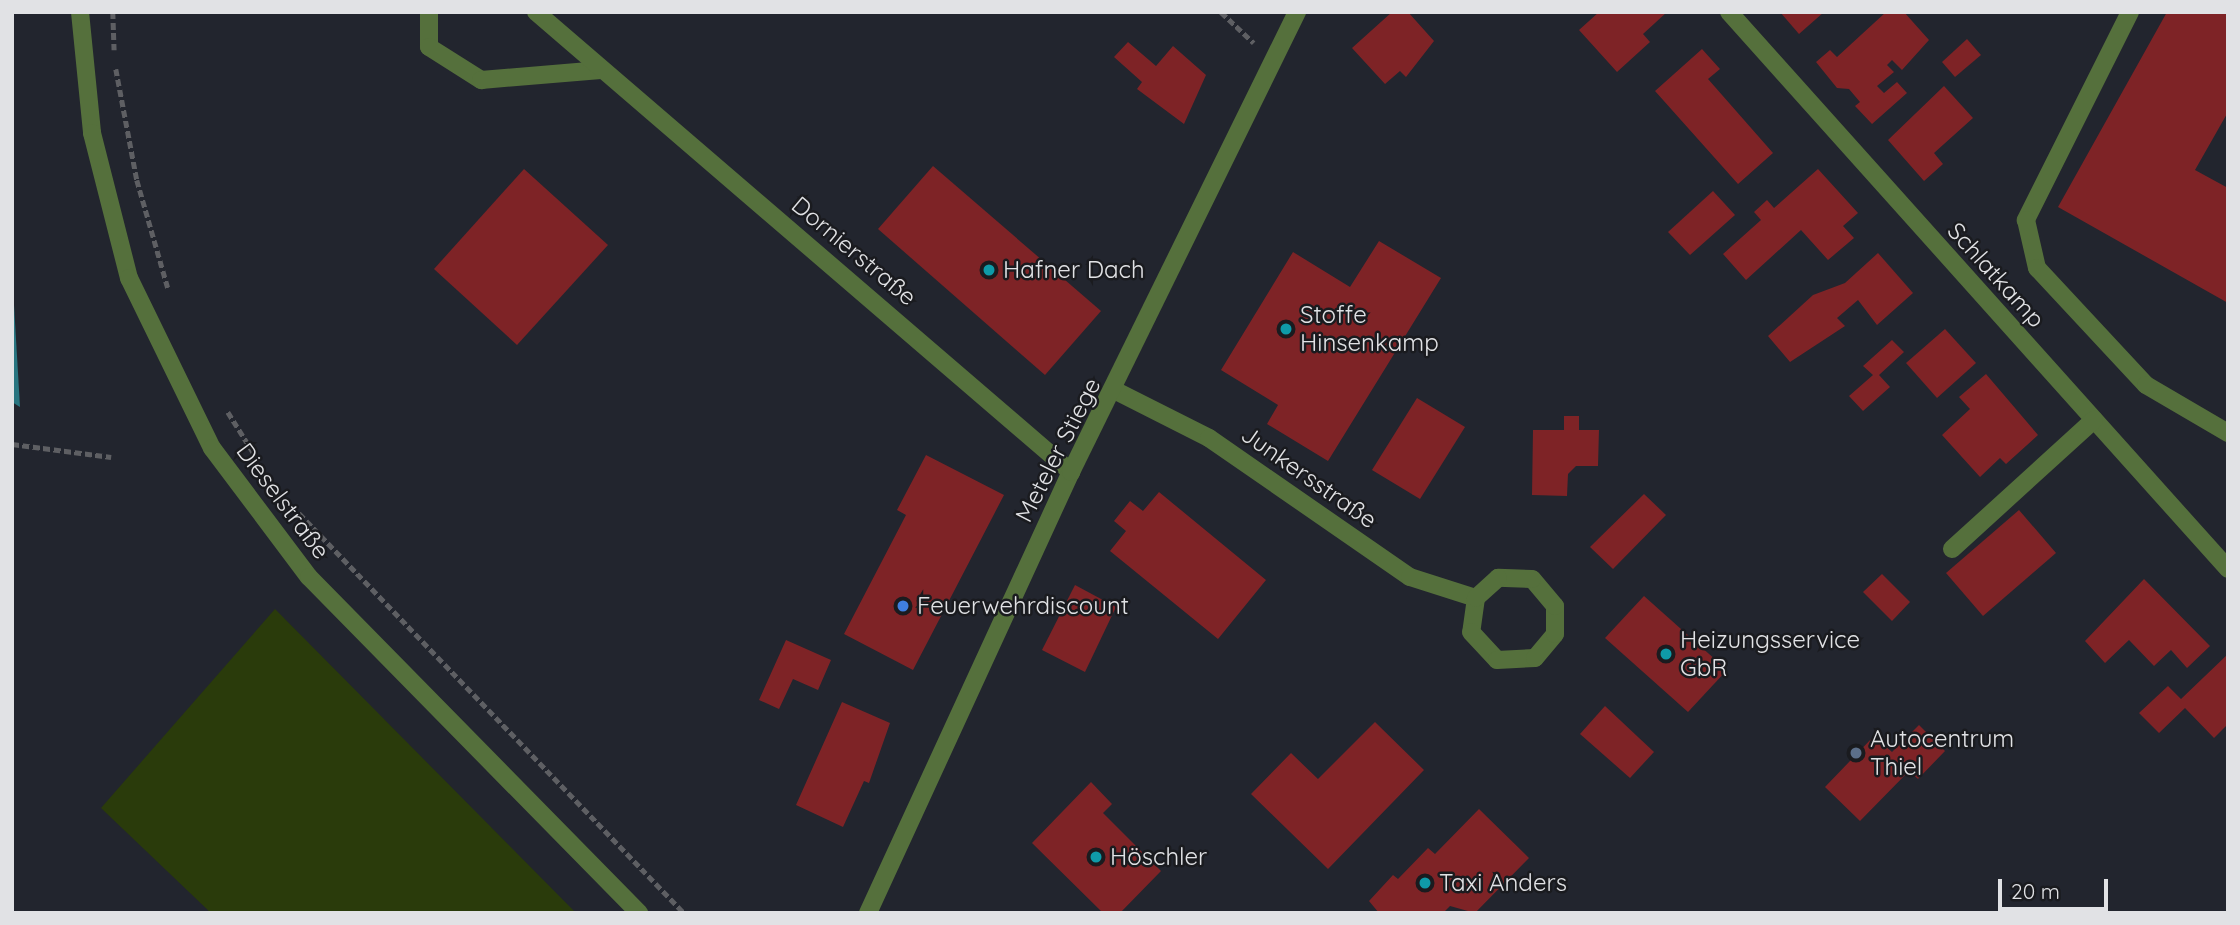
<!DOCTYPE html>
<meta charset="utf-8">
<style>
body{margin:0}
#map{position:relative;width:2240px;height:925px;overflow:hidden;background:#1a1b1f;font-family:Quicksand,sans-serif}
div>[style]{position:absolute}
.built>*{inset:0;background:#22252e}
.green>*{inset:0;background:#2a3b0b}
.water>*{inset:0;background:#287580}
.building>*{inset:0;background:#7e2326}
.path>*{height:4.5px;margin-top:-2.25px;transform-origin:0;background:repeating-linear-gradient(90deg,#5e5f63 0 7px,transparent 0 10.5px)}
.minor>*{height:18px;margin:-9px;padding:0 9px;transform-origin:9px;border-radius:9px;background:#55703c}
.dots>*{width:19px;height:19px;translate:-50% -50%;box-sizing:border-box;border:4px solid #1a1b1f;border-radius:50%}
span{translate:-50% -50%;white-space:nowrap;text-align:center;line-height:1.15;-webkit-text-stroke:5px #1a1b1f;paint-order:stroke}
.street-label{font-size:24px;color:#e1e2e5}
.poi-label{font-size:24px;color:#e1e2e5}
.left{translate:0 -50%;text-align:left}
.frame{position:absolute;inset:0;border:14px solid #e1e2e5;pointer-events:none}
.scale{position:absolute;left:1998px;top:879px;width:110px;height:32px;box-sizing:border-box;border:4px solid #e1e2e5;border-top:0;padding-left:9px;font-size:21px;line-height:24px;white-space:nowrap;color:#e1e2e5;-webkit-text-stroke:5px #1a1b1f;paint-order:stroke}
</style>
<div id="map">
<div class="built">
<div style="clip-path:polygon(12px 12px,2228px 12px,2228px 913px,12px 913px)"></div>
</div>
<div class="green">
<div style="clip-path:polygon(275px 609px,576px 913px,211px 913px,101px 808px)"></div>
</div>
<div class="water">
<div style="clip-path:polygon(12px 271px,20px 407px,12px 402px)"></div>
</div>
<div class="building">
<div style="clip-path:polygon(1392px 12px,1408px 12px,1434px 41px,1406px 77px,1400px 71px,1385px 84px,1352px 48px)"></div>
<div style="clip-path:polygon(1599px 12px,1667px 12px,1643px 34px,1650px 42px,1617px 72px,1579px 30px)"></div>
<div style="clip-path:polygon(1780px 12px,1824px 12px,1799px 34px)"></div>
<div style="clip-path:polygon(1886px 12px,1904px 12px,1929px 40px,1902px 70px,1892px 60px,1887px 65px,1894px 72px,1877px 86px,1884px 93px,1897px 82px,1907px 93px,1872px 124px,1855px 106px,1860px 102px,1849px 89px,1837px 88px,1816px 62px,1830px 50px,1837px 57px)"></div>
<div style="clip-path:polygon(2167px 12px,2228px 12px,2228px 112px,2195px 170px,2228px 188px,2228px 303px,2058px 207px)"></div>
<div style="clip-path:polygon(1967px 39px,1981px 55px,1955px 77px,1942px 62px)"></div>
<div style="clip-path:polygon(1128px 42px,1156px 66px,1173px 46px,1206px 75px,1184px 124px,1137px 89px,1142px 82px,1114px 57px)"></div>
<div style="clip-path:polygon(1702px 49px,1720px 69px,1708px 79px,1773px 153px,1738px 184px,1655px 91px)"></div>
<div style="clip-path:polygon(1944px 86px,1973px 118px,1934px 153px,1943px 164px,1924px 181px,1888px 140px)"></div>
<div style="clip-path:polygon(933px 166px,1101px 311px,1045px 375px,878px 229px)"></div>
<div style="clip-path:polygon(524px 169px,608px 245px,517px 345px,434px 269px)"></div>
<div style="clip-path:polygon(1818px 169px,1858px 213px,1843px 226px,1854px 238px,1828px 260px,1801px 230px,1746px 280px,1723px 254px,1761px 220px,1754px 212px,1767px 200px,1774px 208px)"></div>
<div style="clip-path:polygon(1713px 191px,1735px 215px,1690px 255px,1668px 232px)"></div>
<div style="clip-path:polygon(1379px 241px,1441px 278px,1328px 461px,1267px 424px,1278px 405px,1221px 370px,1293px 252px,1350px 287px)"></div>
<div style="clip-path:polygon(1878px 253px,1913px 293px,1877px 325px,1858px 300px,1837px 318px,1845px 326px,1790px 362px,1768px 336px,1813px 295px,1845px 283px)"></div>
<div style="clip-path:polygon(1945px 329px,1976px 363px,1937px 398px,1906px 363px)"></div>
<div style="clip-path:polygon(1892px 340px,1904px 352px,1879px 375px,1890px 387px,1863px 411px,1849px 396px,1873px 375px,1863px 366px)"></div>
<div style="clip-path:polygon(1986px 374px,2038px 435px,2006px 464px,2000px 458px,1980px 477px,1942px 435px,1970px 409px,1959px 397px)"></div>
<div style="clip-path:polygon(1417px 398px,1465px 427px,1420px 499px,1372px 470px)"></div>
<div style="clip-path:polygon(1564px 416px,1579px 416px,1579px 430px,1599px 430px,1598px 466px,1576px 466px,1568px 474px,1567px 496px,1532px 495px,1533px 430px,1564px 430px)"></div>
<div style="clip-path:polygon(926px 455px,1004px 495px,913px 670px,844px 634px,906px 515px,897px 510px)"></div>
<div style="clip-path:polygon(1159px 492px,1266px 580px,1218px 639px,1110px 551px,1126px 531px,1114px 521px,1130px 501px,1143px 511px)"></div>
<div style="clip-path:polygon(1644px 494px,1666px 515px,1613px 569px,1590px 547px)"></div>
<div style="clip-path:polygon(2019px 510px,2056px 553px,1983px 616px,1946px 573px)"></div>
<div style="clip-path:polygon(1882px 574px,1910px 602px,1892px 621px,1863px 592px)"></div>
<div style="clip-path:polygon(2144px 579px,2210px 646px,2187px 668px,2171px 650px,2154px 666px,2129px 640px,2105px 663px,2085px 641px)"></div>
<div style="clip-path:polygon(1075px 585px,1116px 607px,1085px 672px,1042px 650px)"></div>
<div style="clip-path:polygon(1644px 596px,1727px 670px,1688px 712px,1605px 638px)"></div>
<div style="clip-path:polygon(786px 640px,831px 660px,818px 690px,793px 679px,779px 709px,759px 700px)"></div>
<div style="clip-path:polygon(2228px 654px,2228px 724px,2214px 738px,2185px 708px,2159px 733px,2139px 713px,2168px 686px,2181px 699px)"></div>
<div style="clip-path:polygon(842px 702px,890px 723px,869px 783px,864px 781px,843px 827px,796px 805px)"></div>
<div style="clip-path:polygon(1605px 706px,1654px 752px,1630px 778px,1580px 734px)"></div>
<div style="clip-path:polygon(1375px 722px,1424px 770px,1328px 869px,1251px 794px,1291px 753px,1318px 779px)"></div>
<div style="clip-path:polygon(1919px 725px,1945px 751px,1918px 779px,1909px 771px,1860px 821px,1825px 787px,1874px 736px,1892px 752px)"></div>
<div style="clip-path:polygon(1091px 782px,1112px 804px,1103px 813px,1161px 871px,1120px 913px,1103px 913px,1032px 843px)"></div>
<div style="clip-path:polygon(1479px 809px,1529px 858px,1475px 913px,1450px 906px,1443px 913px,1379px 913px,1369px 901px,1393px 875px,1398px 879px,1428px 848px,1435px 854px)"></div>
</div>
<div class="path">
<div style="left:113px;top:12px;width:38px;rotate:88deg"></div>
<div style="left:1221px;top:12px;width:45px;rotate:43.2deg"></div>
<div style="left:116px;top:69px;width:113px;rotate:79.3deg"></div>
<div style="left:137px;top:180px;width:112px;rotate:74deg"></div>
<div style="left:228px;top:412px;width:51px;rotate:57.9deg"></div>
<div style="left:12px;top:444px;width:100px;rotate:7.5deg"></div>
<div style="left:299px;top:513px;width:555px;rotate:46.09deg"></div>
</div>
<div class="minor">
<div style="left:80px;top:12px;width:122px;rotate:84.3deg"></div>
<div style="left:92px;top:133px;width:150px;rotate:75.7deg"></div>
<div style="left:129px;top:278px;width:189px;rotate:64deg"></div>
<div style="left:212px;top:448px;width:161px;rotate:53.1deg"></div>
<div style="left:309px;top:577px;width:471px;rotate:45.5deg"></div>
<div style="left:429px;top:12px;width:35px;rotate:90deg"></div>
<div style="left:429px;top:47px;width:62px;rotate:32.4deg"></div>
<div style="left:481px;top:80px;width:120px;rotate:-4.8deg"></div>
<div style="left:536px;top:12px;width:706px;rotate:40.69deg"></div>
<div style="left:1729px;top:12px;width:748px;rotate:48.14deg"></div>
<div style="left:2130px;top:12px;width:233px;rotate:116.6deg"></div>
<div style="left:2026px;top:220px;width:49px;rotate:77.1deg"></div>
<div style="left:2037px;top:268px;width:160px;rotate:47deg"></div>
<div style="left:2146px;top:385px;width:95px;rotate:30.3deg"></div>
<div style="left:1116px;top:391px;width:104px;rotate:26.8deg"></div>
<div style="left:1209px;top:438px;width:244px;rotate:34.7deg"></div>
<div style="left:1410px;top:577px;width:69px;rotate:17.7deg"></div>
<div style="left:1476px;top:598px;width:34px;rotate:98deg"></div>
<div style="left:1471px;top:632px;width:38px;rotate:47deg"></div>
<div style="left:1497px;top:660px;width:38px;rotate:-3deg"></div>
<div style="left:1535px;top:658px;width:31px;rotate:-50deg"></div>
<div style="left:1555px;top:634px;width:28px;rotate:-90deg"></div>
<div style="left:1555px;top:606px;width:35px;rotate:-130deg"></div>
<div style="left:1532px;top:579px;width:34px;rotate:-178deg"></div>
<div style="left:1498px;top:578px;width:30px;rotate:138deg"></div>
<div style="left:1952px;top:549px;width:192px;rotate:-42.3deg"></div>
<div style="left:868px;top:913px;width:485px;rotate:-65.3deg"></div>
<div style="left:1071px;top:472px;width:513px;rotate:-63.83deg"></div>
</div>
<div class="dots">
<div style="left:989px;top:270px;background:#0f9aa8"></div>
<div style="left:1286px;top:329px;background:#0f9aa8"></div>
<div style="left:903px;top:606px;background:#3f7fe0"></div>
<div style="left:1666px;top:654px;background:#0f9aa8"></div>
<div style="left:1856px;top:753px;background:#5c6f8a"></div>
<div style="left:1096px;top:857px;background:#0f9aa8"></div>
<div style="left:1425px;top:883px;background:#0f9aa8"></div>
</div>
<div class="street-label">
<span style="left:854px;top:251px;rotate:40deg">Dornierstraße</span>
<span style="left:1996px;top:275px;rotate:48deg">Schlatkamp</span>
<span style="left:1058px;top:450px;rotate:-63deg">Meteler Stiege</span>
<span style="left:1309px;top:477px;rotate:35deg">Junkersstraße</span>
<span style="left:283px;top:501px;rotate:53deg">Dieselstraße</span>
</div>
<div class="poi-label">
<span class="left" style="left:1003px;top:270px">Hafner Dach</span>
<span class="left" style="left:1300px;top:329px">Stoffe<br>Hinsenkamp</span>
<span class="left" style="left:917px;top:606px">Feuerwehrdiscount</span>
<span class="left" style="left:1680px;top:654px">Heizungsservice<br>GbR</span>
<span class="left" style="left:1870px;top:753px">Autocentrum<br>Thiel</span>
<span class="left" style="left:1110px;top:857px">Höschler</span>
<span class="left" style="left:1439px;top:883px">Taxi Anders</span>
</div>
<div class="frame"></div>
<div class="scale">20 m</div>
</div>
